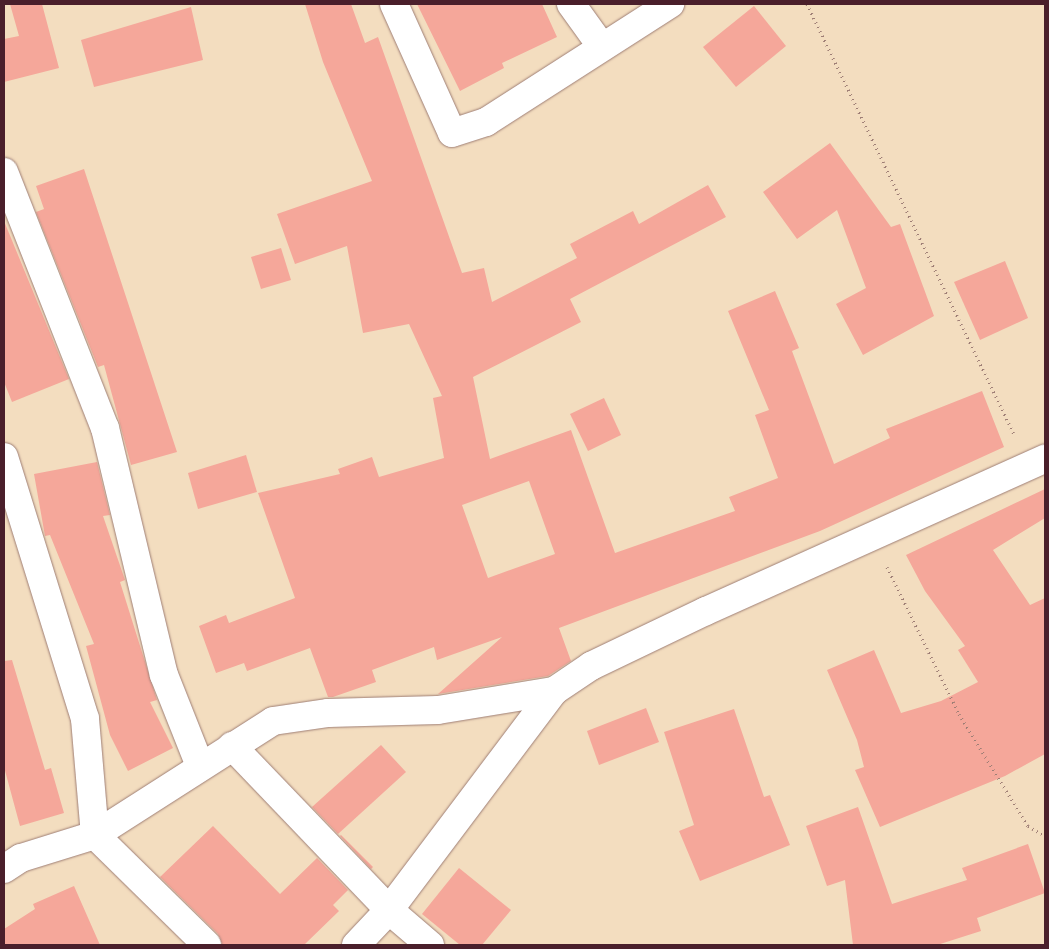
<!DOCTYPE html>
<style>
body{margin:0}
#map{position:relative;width:1049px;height:949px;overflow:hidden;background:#f3ddbf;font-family:"EB Garamond",serif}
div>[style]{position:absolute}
.building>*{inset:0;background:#f5a79a}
.path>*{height:3px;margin-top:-1.5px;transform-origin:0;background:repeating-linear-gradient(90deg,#9e7e75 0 1px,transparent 0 5px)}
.roads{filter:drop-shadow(0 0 1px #9e7e75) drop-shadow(0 0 1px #9e7e75)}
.minor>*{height:28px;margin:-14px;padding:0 14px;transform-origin:14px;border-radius:14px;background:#fff}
span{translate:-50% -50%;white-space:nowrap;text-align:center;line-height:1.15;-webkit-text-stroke:4px #fbf7ec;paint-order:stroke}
.frame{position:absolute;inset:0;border:5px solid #4a1f2b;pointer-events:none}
</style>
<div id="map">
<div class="building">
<div style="clip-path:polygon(10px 4px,42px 4px,59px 68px,4px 82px,4px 39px,19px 36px)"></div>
<div style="clip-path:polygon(evenodd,305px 4px,351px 4px,365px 43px,378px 37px,462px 273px,484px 268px,492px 302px,577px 258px,570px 244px,633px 211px,639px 224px,708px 185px,726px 217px,570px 299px,581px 322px,473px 377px,490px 459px,571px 430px,615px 553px,735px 511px,729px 497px,778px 478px,755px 415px,769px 410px,728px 311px,775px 291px,799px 348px,792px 351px,834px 464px,890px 438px,886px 429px,982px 391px,1004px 447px,820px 531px,559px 628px,571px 661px,548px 676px,438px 694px,502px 637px,437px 660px,434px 647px,372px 670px,376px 682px,333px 697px,328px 697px,310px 648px,247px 671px,244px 663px,216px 673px,199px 626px,226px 615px,229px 623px,295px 598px,258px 493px,340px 474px,338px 469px,372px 457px,379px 477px,444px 458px,433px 398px,442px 396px,409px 324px,363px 333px,347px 246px,295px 264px,277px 214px,372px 181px,323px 62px,305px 4px,529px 481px,555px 554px,488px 578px,462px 505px,529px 481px)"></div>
<div style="clip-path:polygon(417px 4px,542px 4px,557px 37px,502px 63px,504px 68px,460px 91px)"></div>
<div style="clip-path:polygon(754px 6px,786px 46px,736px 87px,703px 47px)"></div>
<div style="clip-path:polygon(191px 7px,203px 60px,94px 87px,81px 40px)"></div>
<div style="clip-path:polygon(830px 143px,891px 227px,900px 224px,934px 316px,863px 355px,836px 304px,866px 288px,837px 210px,797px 239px,763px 192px)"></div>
<div style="clip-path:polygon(84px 169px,177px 452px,131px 465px,104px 365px,98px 367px,36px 212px,44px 209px,36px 186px)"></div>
<div style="clip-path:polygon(4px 221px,69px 379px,12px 402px,4px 382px)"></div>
<div style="clip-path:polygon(281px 248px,291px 280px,261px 289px,251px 257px)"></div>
<div style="clip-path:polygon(1005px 261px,1028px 318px,980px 340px,954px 282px)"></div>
<div style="clip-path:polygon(604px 398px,621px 435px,588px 451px,570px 414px)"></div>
<div style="clip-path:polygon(246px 455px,257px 492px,198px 509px,188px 473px)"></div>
<div style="clip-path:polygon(97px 462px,110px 515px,103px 516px,125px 580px,120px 582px,157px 700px,150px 702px,173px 748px,128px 771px,110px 735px,86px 646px,94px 644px,50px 535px,45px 536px,34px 474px)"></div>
<div style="clip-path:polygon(1045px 489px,1045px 518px,993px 550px,1030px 605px,1045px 598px,1045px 754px,1005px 776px,880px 827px,855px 770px,864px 767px,857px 740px,827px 670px,874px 650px,901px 713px,941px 701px,978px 682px,958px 650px,965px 646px,925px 591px,906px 555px)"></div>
<div style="clip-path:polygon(12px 660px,45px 770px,51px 768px,64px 813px,20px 826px,4px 767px,4px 661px)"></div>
<div style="clip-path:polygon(646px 708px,659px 742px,599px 765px,587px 731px)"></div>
<div style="clip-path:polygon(734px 709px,764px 797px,770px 795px,790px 845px,700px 881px,679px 831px,694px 825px,664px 732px)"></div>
<div style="clip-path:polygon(381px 745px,406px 772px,338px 834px,312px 807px)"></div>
<div style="clip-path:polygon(858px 807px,892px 904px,967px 880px,962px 868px,1028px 844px,1045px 893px,977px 918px,981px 931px,937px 945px,853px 945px,845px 880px,827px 886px,806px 826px)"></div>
<div style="clip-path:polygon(213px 826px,280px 894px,317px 858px,348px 890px,333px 905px,339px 911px,304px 945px,222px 945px,218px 934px,160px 877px)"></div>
<div style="clip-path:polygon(341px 835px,373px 867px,371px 869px,340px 836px)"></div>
<div style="clip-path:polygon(459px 868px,511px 910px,482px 945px,460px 945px,422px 914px)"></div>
<div style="clip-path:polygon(74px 886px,100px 945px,4px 945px,4px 929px,35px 909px,33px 904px)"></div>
</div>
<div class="path">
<div style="left:807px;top:4px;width:479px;rotate:64.3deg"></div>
<div style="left:887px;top:567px;width:164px;rotate:63.9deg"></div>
<div style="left:959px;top:714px;width:132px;rotate:58.4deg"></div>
<div style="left:1028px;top:826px;width:20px;rotate:30deg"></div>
</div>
<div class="roads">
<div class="minor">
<div style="left:394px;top:4px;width:141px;rotate:65.8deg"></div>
<div style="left:452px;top:133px;width:36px;rotate:-18deg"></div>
<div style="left:486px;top:122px;width:219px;rotate:-32.7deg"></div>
<div style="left:571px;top:4px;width:53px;rotate:54.2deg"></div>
<div style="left:4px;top:172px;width:275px;rotate:68.5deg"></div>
<div style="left:105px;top:428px;width:254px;rotate:76.6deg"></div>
<div style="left:164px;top:675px;width:98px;rotate:68.4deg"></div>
<div style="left:4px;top:457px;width:274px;rotate:72.8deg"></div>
<div style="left:85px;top:719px;width:116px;rotate:85.1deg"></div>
<div style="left:95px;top:835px;width:157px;rotate:44.5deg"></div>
<div style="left:232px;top:746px;width:227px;rotate:46.2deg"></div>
<div style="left:389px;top:910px;width:54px;rotate:40.5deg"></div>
<div style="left:4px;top:869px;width:20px;rotate:-33deg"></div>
<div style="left:21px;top:858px;width:77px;rotate:-17.3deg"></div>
<div style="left:95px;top:835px;width:211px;rotate:-32.6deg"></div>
<div style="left:273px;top:721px;width:56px;rotate:-8.3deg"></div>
<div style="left:328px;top:713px;width:110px;rotate:-1.6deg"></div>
<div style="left:438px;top:710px;width:118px;rotate:-9.3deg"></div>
<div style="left:356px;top:945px;width:48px;rotate:-46.7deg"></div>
<div style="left:389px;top:910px;width:274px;rotate:-53deg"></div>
<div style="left:554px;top:691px;width:45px;rotate:-34deg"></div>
<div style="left:591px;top:666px;width:127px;rotate:-25.6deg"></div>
<div style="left:706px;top:611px;width:372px;rotate:-24.2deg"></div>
</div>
</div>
<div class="frame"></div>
</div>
